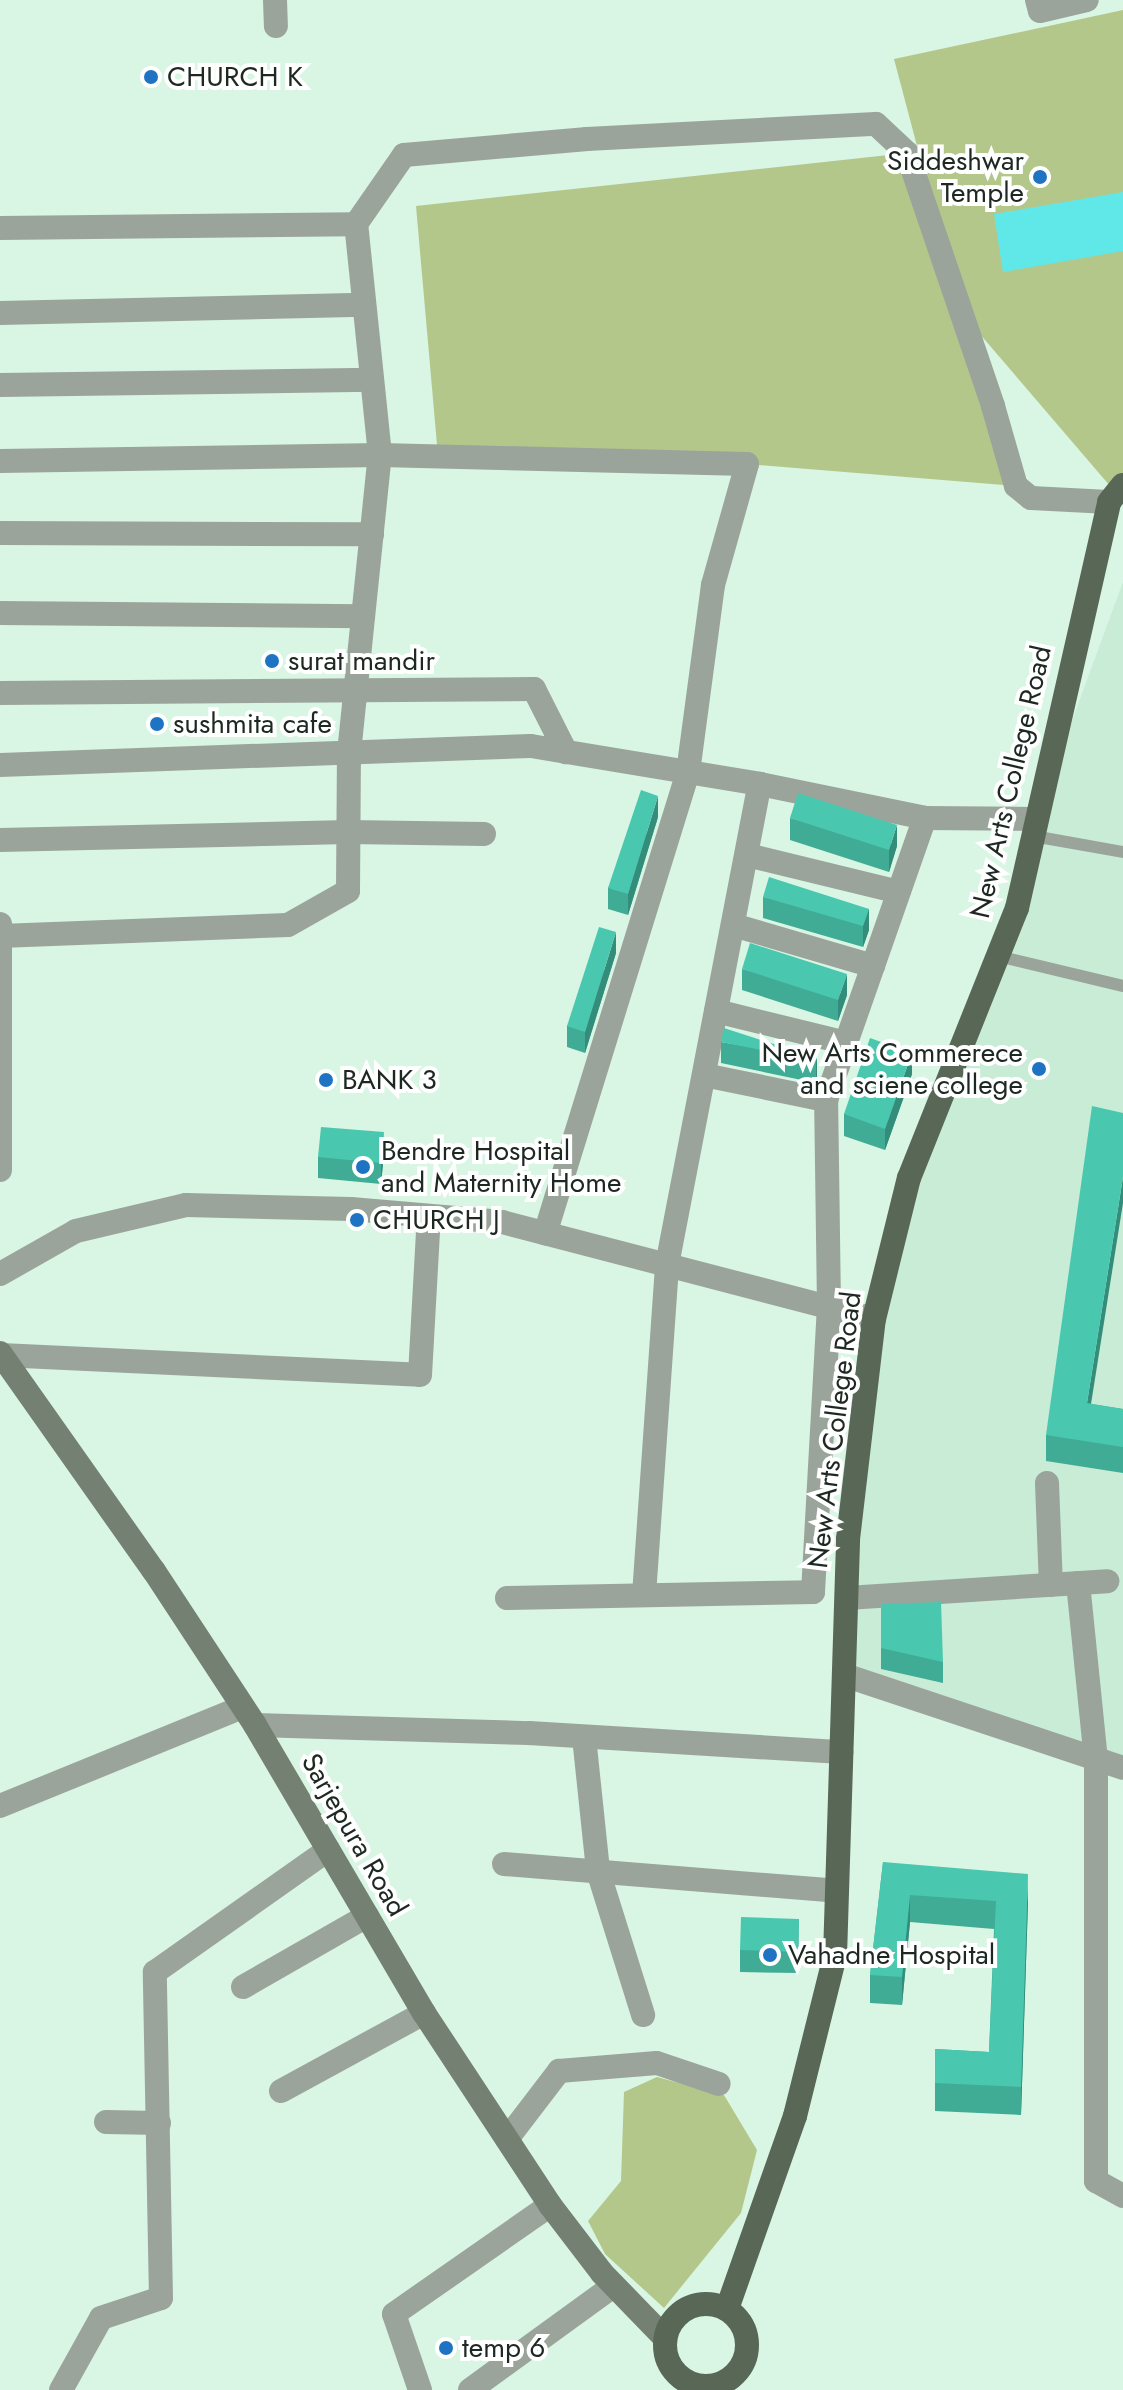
<!DOCTYPE html>
<style>
body{margin:0}
#map{position:relative;width:1123px;height:2390px;overflow:hidden;background:#d9f5e4;font-family:Jost,sans-serif}
div>[style]{position:absolute}
.built>*{inset:0;background:#c8ecd6}
.green>*{inset:0;background:#b4c78b}
.water>*{inset:0;background:#60e7e8}
.lane>*{height:12px;margin:-6px;padding:0 6px;transform-origin:6px;border-radius:6px;background:#9ba49a}
.street>*{height:24px;margin:-12px;padding:0 12px;transform-origin:12px;border-radius:12px;background:#9ba49a}
.secondary>*{height:24px;margin:-12px;padding:0 12px;transform-origin:12px;border-radius:12px;background:#748072}
.primary>*{height:24px;margin:-12px;padding:0 12px;transform-origin:12px;border-radius:12px;background:#586756}
.primary>.ring{margin:-12px;padding:0;box-sizing:content-box;background:none;border:24px solid #586756;border-radius:50%}
.wall>*{inset:0;background:#40ac96}
.shaded-wall>*{inset:0;background:#348c7a}
.building>*{inset:0;background:#4ac8af}
.dots>*{width:22px;height:22px;translate:-50% -50%;box-sizing:border-box;border:4px solid #fff;border-radius:50%}
span{translate:-50% -50%;white-space:nowrap;text-align:center;line-height:1.15;-webkit-text-stroke:8px #fff;paint-order:stroke}
.poi-label{font-size:28px;color:#1d2822}
.left{translate:0 -50%;text-align:left}
.right{translate:-100% -50%;text-align:right}
.street-label{font-size:28px;color:#1d2822}
</style>
<div id="map">
<div class="built">
<div style="clip-path:polygon(1123px 582px,1123px 1768px,844px 1675px,874px 1319px,1036px 819px)"></div>
</div>
<div class="green">
<div style="clip-path:polygon(1123px 10px,1123px 483px,1116px 493px,961px 312px,894px 59px)"></div>
<div style="clip-path:polygon(907px 153px,1016px 486px,747px 464px,438px 456px,416px 206px)"></div>
<div style="clip-path:polygon(657px 2077px,724px 2095px,757px 2150px,741px 2213px,664px 2308px,605px 2254px,588px 2221px,621px 2181px,624px 2092px)"></div>
</div>
<div class="water">
<div style="clip-path:polygon(1123px 192px,1123px 251px,1003px 272px,994px 214px)"></div>
</div>
<div class="lane">
<div style="left:1033px;top:836px;width:91px;rotate:10.1deg"></div>
<div style="left:998px;top:956px;width:129px;rotate:13.5deg"></div>
</div>
<div class="street">
<div style="left:275px;top:0;width:26px;rotate:88deg"></div>
<div style="left:1037px;top:0;width:11px;rotate:75deg"></div>
<div style="left:1040px;top:11px;width:48px;rotate:-13.2deg"></div>
<div style="left:0;top:228px;width:356px;rotate:-0.6deg"></div>
<div style="left:356px;top:224px;width:84px;rotate:-55.2deg"></div>
<div style="left:404px;top:155px;width:184px;rotate:-5deg"></div>
<div style="left:587px;top:139px;width:289px;rotate:-3deg"></div>
<div style="left:876px;top:124px;width:42px;rotate:43.1deg"></div>
<div style="left:907px;top:153px;width:267px;rotate:71.2deg"></div>
<div style="left:993px;top:406px;width:83px;rotate:74deg"></div>
<div style="left:1016px;top:486px;width:19px;rotate:39deg"></div>
<div style="left:1031px;top:498px;width:78px;rotate:2.9deg"></div>
<div style="left:0;top:313px;width:364px;rotate:-1.3deg"></div>
<div style="left:0;top:385px;width:372px;rotate:-0.8deg"></div>
<div style="left:0;top:461px;width:380px;rotate:-0.9deg"></div>
<div style="left:380px;top:455px;width:367px;rotate:1.4deg"></div>
<div style="left:747px;top:464px;width:126px;rotate:105.7deg"></div>
<div style="left:713px;top:585px;width:189px;rotate:97.6deg"></div>
<div style="left:688px;top:772px;width:483px;rotate:107.2deg"></div>
<div style="left:0;top:533px;width:372px;rotate:0.2deg"></div>
<div style="left:0;top:613px;width:363px;rotate:0.5deg"></div>
<div style="left:0;top:693px;width:534px;rotate:-0.43deg"></div>
<div style="left:534px;top:689px;width:71px;rotate:63.1deg"></div>
<div style="left:0;top:765px;width:531px;rotate:-2.05deg"></div>
<div style="left:531px;top:746px;width:232px;rotate:9.4deg"></div>
<div style="left:760px;top:784px;width:168px;rotate:11.6deg"></div>
<div style="left:925px;top:818px;width:111px;rotate:0.5deg"></div>
<div style="left:0;top:840px;width:348px;rotate:-1.3deg"></div>
<div style="left:348px;top:832px;width:136px;rotate:0.8deg"></div>
<div style="left:747px;top:855px;width:156px;rotate:13.7deg"></div>
<div style="left:0;top:924px;width:246px;rotate:90deg"></div>
<div style="left:733px;top:925px;width:146px;rotate:16.3deg"></div>
<div style="left:0;top:936px;width:288px;rotate:-2.2deg"></div>
<div style="left:288px;top:925px;width:69px;rotate:-29.5deg"></div>
<div style="left:348px;top:891px;width:138px;rotate:-89.6deg"></div>
<div style="left:349px;top:753px;width:300px;rotate:-84.1deg"></div>
<div style="left:380px;top:455px;width:232px;rotate:-95.9deg"></div>
<div style="left:716px;top:1011px;width:134px;rotate:13.8deg"></div>
<div style="left:704px;top:1075px;width:125px;rotate:11.6deg"></div>
<div style="left:0;top:1274px;width:87px;rotate:-29.5deg"></div>
<div style="left:76px;top:1231px;width:113px;rotate:-13.3deg"></div>
<div style="left:186px;top:1205px;width:165px;rotate:1.4deg"></div>
<div style="left:351px;top:1209px;width:152px;rotate:4.9deg"></div>
<div style="left:502px;top:1222px;width:384px;rotate:14.6deg"></div>
<div style="left:1px;top:1355px;width:419px;rotate:2.7deg"></div>
<div style="left:420px;top:1375px;width:159px;rotate:-86.8deg"></div>
<div style="left:1047px;top:1483px;width:102px;rotate:87.8deg"></div>
<div style="left:1078px;top:1583px;width:177px;rotate:84.2deg"></div>
<div style="left:1096px;top:1759px;width:422px;rotate:90deg"></div>
<div style="left:1096px;top:2181px;width:31px;rotate:29deg"></div>
<div style="left:644px;top:1595px;width:331px;rotate:-86deg"></div>
<div style="left:667px;top:1265px;width:490px;rotate:-79.1deg"></div>
<div style="left:507px;top:1598px;width:306px;rotate:-1.1deg"></div>
<div style="left:813px;top:1592px;width:285px;rotate:-86.8deg"></div>
<div style="left:829px;top:1307px;width:207px;rotate:-90.8deg"></div>
<div style="left:826px;top:1100px;width:299px;rotate:-70.7deg"></div>
<div style="left:847px;top:1598px;width:261px;rotate:-3.7deg"></div>
<div style="left:844px;top:1675px;width:294px;rotate:18.4deg"></div>
<div style="left:255px;top:1725px;width:274px;rotate:1.7deg"></div>
<div style="left:529px;top:1733px;width:313px;rotate:3.5deg"></div>
<div style="left:584px;top:1737px;width:135px;rotate:84deg"></div>
<div style="left:598px;top:1871px;width:151px;rotate:72.6deg"></div>
<div style="left:0;top:1806px;width:262px;rotate:-22.2deg"></div>
<div style="left:504px;top:1864px;width:334px;rotate:4.6deg"></div>
<div style="left:243px;top:1987px;width:143px;rotate:-29.8deg"></div>
<div style="left:281px;top:2091px;width:163px;rotate:-28.6deg"></div>
<div style="left:106px;top:2122px;width:53px;rotate:1.1deg"></div>
<div style="left:507px;top:2139px;width:86px;rotate:-52.6deg"></div>
<div style="left:559px;top:2071px;width:98px;rotate:-4.7deg"></div>
<div style="left:657px;top:2063px;width:65px;rotate:18.7deg"></div>
<div style="left:61px;top:2390px;width:82px;rotate:-60.9deg"></div>
<div style="left:101px;top:2318px;width:63px;rotate:-18.4deg"></div>
<div style="left:161px;top:2298px;width:326px;rotate:-91.1deg"></div>
<div style="left:155px;top:1972px;width:212px;rotate:-35.2deg"></div>
<div style="left:420px;top:2390px;width:80px;rotate:-108.9deg"></div>
<div style="left:394px;top:2314px;width:190px;rotate:-34.9deg"></div>
<div style="left:470px;top:2390px;width:177px;rotate:-36deg"></div>
</div>
<div class="secondary">
<div style="left:0;top:1353px;width:267px;rotate:54.8deg"></div>
<div style="left:154px;top:1571px;width:184px;rotate:56.7deg"></div>
<div style="left:255px;top:1725px;width:334px;rotate:59.6deg"></div>
<div style="left:424px;top:2013px;width:230px;rotate:56.7deg"></div>
<div style="left:550px;top:2205px;width:86px;rotate:52.6deg"></div>
<div style="left:602px;top:2273px;width:91px;rotate:45.9deg"></div>
</div>
<div class="primary">
<div class="ring" style="left:665px;top:2304px;width:58px;height:58px"></div>
<div style="left:727px;top:2309px;width:205px;rotate:-70.6deg"></div>
<div style="left:795px;top:2116px;width:165px;rotate:-76deg"></div>
<div style="left:835px;top:1956px;width:417px;rotate:-88.2deg"></div>
<div style="left:848px;top:1539px;width:222px;rotate:-83.3deg"></div>
<div style="left:874px;top:1319px;width:145px;rotate:-76.1deg"></div>
<div style="left:909px;top:1178px;width:291px;rotate:-68.2deg"></div>
<div style="left:1017px;top:908px;width:416px;rotate:-77.2deg"></div>
<div style="left:1109px;top:502px;width:22px;rotate:-51deg"></div>
</div>
<div class="wall">
<div style="clip-path:polygon(658px 817px,628px 915px,608px 909px,608px 888px)"></div>
<div style="clip-path:polygon(790px 818px,897px 846px,889px 872px,790px 840px)"></div>
<div style="clip-path:polygon(763px 897px,869px 909px,869px 930px,863px 947px,763px 918px)"></div>
<div style="clip-path:polygon(616px 953px,585px 1053px,567px 1047px,567px 1026px)"></div>
<div style="clip-path:polygon(742px 969px,847px 995px,838px 1021px,742px 990px)"></div>
<div style="clip-path:polygon(721px 1042px,817px 1058px,817px 1079px,816px 1083px,721px 1063px)"></div>
<div style="clip-path:polygon(912px 1074px,885px 1150px,844px 1136px,844px 1114px)"></div>
<div style="clip-path:polygon(384px 1153px,381px 1184px,318px 1178px,318px 1157px)"></div>
<div style="clip-path:polygon(1091px 1404px,1123px 1409px,1123px 1473px,1046px 1461px,1046px 1435px)"></div>
<div style="clip-path:polygon(881px 1604px,943px 1662px,943px 1683px,881px 1669px)"></div>
<div style="clip-path:polygon(883px 1862px,1028px 1902px,1021px 2115px,935px 2111px,935px 2049px,989px 2052px,994px 1929px,910px 1922px,902px 2005px,870px 2003px,870px 1975px)"></div>
<div style="clip-path:polygon(799px 1919px,798px 1973px,740px 1972px,740px 1950px)"></div>
</div>
<div class="shaded-wall">
<div style="clip-path:polygon(658px 796px,658px 817px,628px 915px,628px 894px)"></div>
<div style="clip-path:polygon(897px 825px,897px 846px,889px 872px,889px 850px)"></div>
<div style="clip-path:polygon(869px 909px,869px 930px,863px 947px,863px 926px)"></div>
<div style="clip-path:polygon(616px 932px,616px 953px,585px 1053px,585px 1032px)"></div>
<div style="clip-path:polygon(847px 974px,847px 995px,838px 1021px,838px 1000px)"></div>
<div style="clip-path:polygon(912px 1053px,912px 1074px,885px 1150px,885px 1129px)"></div>
<div style="clip-path:polygon(817px 1058px,817px 1079px,816px 1083px,816px 1061px)"></div>
<div style="clip-path:polygon(384px 1132px,384px 1153px,381px 1184px,381px 1163px)"></div>
<div style="clip-path:polygon(1123px 1177px,1123px 1203px,1087px 1429px,1087px 1403px)"></div>
<div style="clip-path:polygon(1028px 1874px,1028px 1902px,1021px 2115px,1021px 2087px)"></div>
<div style="clip-path:polygon(910px 1895px,910px 1922px,902px 2005px,902px 1977px)"></div>
</div>
<div class="building">
<div style="clip-path:polygon(641px 790px,658px 796px,628px 894px,608px 888px)"></div>
<div style="clip-path:polygon(798px 793px,897px 825px,889px 850px,790px 818px)"></div>
<div style="clip-path:polygon(769px 877px,869px 909px,863px 926px,763px 897px)"></div>
<div style="clip-path:polygon(599px 927px,616px 932px,585px 1032px,567px 1026px)"></div>
<div style="clip-path:polygon(750px 943px,847px 974px,838px 1000px,742px 969px)"></div>
<div style="clip-path:polygon(724px 1028px,817px 1058px,816px 1061px,721px 1042px)"></div>
<div style="clip-path:polygon(870px 1038px,912px 1053px,885px 1129px,844px 1114px)"></div>
<div style="clip-path:polygon(1092px 1106px,1123px 1113px,1123px 1177px,1087px 1403px,1123px 1409px,1123px 1447px,1046px 1435px)"></div>
<div style="clip-path:polygon(321px 1127px,384px 1132px,381px 1163px,318px 1157px)"></div>
<div style="clip-path:polygon(941px 1602px,943px 1662px,881px 1648px,881px 1604px)"></div>
<div style="clip-path:polygon(883px 1862px,1028px 1874px,1021px 2087px,935px 2083px,935px 2049px,989px 2052px,996px 1901px,910px 1895px,902px 1977px,870px 1975px)"></div>
<div style="clip-path:polygon(741px 1917px,799px 1919px,798px 1952px,740px 1950px)"></div>
</div>
<div class="dots">
<div style="left:151px;top:77px;background:#1e74c2"></div>
<div style="left:1040px;top:177px;background:#1e74c2"></div>
<div style="left:272px;top:661px;background:#1e74c2"></div>
<div style="left:157px;top:724px;background:#1e74c2"></div>
<div style="left:1039px;top:1069px;background:#1e74c2"></div>
<div style="left:326px;top:1080px;background:#1e74c2"></div>
<div style="left:363px;top:1167px;background:#1e74c2"></div>
<div style="left:357px;top:1220px;background:#1e74c2"></div>
<div style="left:770px;top:1955px;background:#1e74c2"></div>
<div style="left:446px;top:2348px;background:#1e74c2"></div>
</div>
<div class="poi-label">
<span class="left" style="left:167px;top:77px">CHURCH K</span>
<span class="right" style="left:1024px;top:177px">Siddeshwar<br>Temple</span>
<span class="left" style="left:288px;top:661px">surat mandir</span>
<span class="left" style="left:173px;top:724px">sushmita cafe</span>
<span class="right" style="left:1023px;top:1069px">New Arts Commerece<br>and sciene college</span>
<span class="left" style="left:342px;top:1080px">BANK 3</span>
<span class="left" style="left:381px;top:1167px">Bendre Hospital<br>and Maternity Home</span>
<span class="left" style="left:373px;top:1220px">CHURCH J</span>
<span class="left" style="left:788px;top:1955px">Vahadne Hospital</span>
<span class="left" style="left:462px;top:2348px">temp 6</span>
</div>
<div class="street-label">
<span style="left:1011px;top:782px;rotate:-77deg">New Arts College Road</span>
<span style="left:835px;top:1430px;rotate:-83deg">New Arts College Road</span>
<span style="left:354px;top:1835px;rotate:60deg">Sarjepura Road</span>
</div>
</div>
